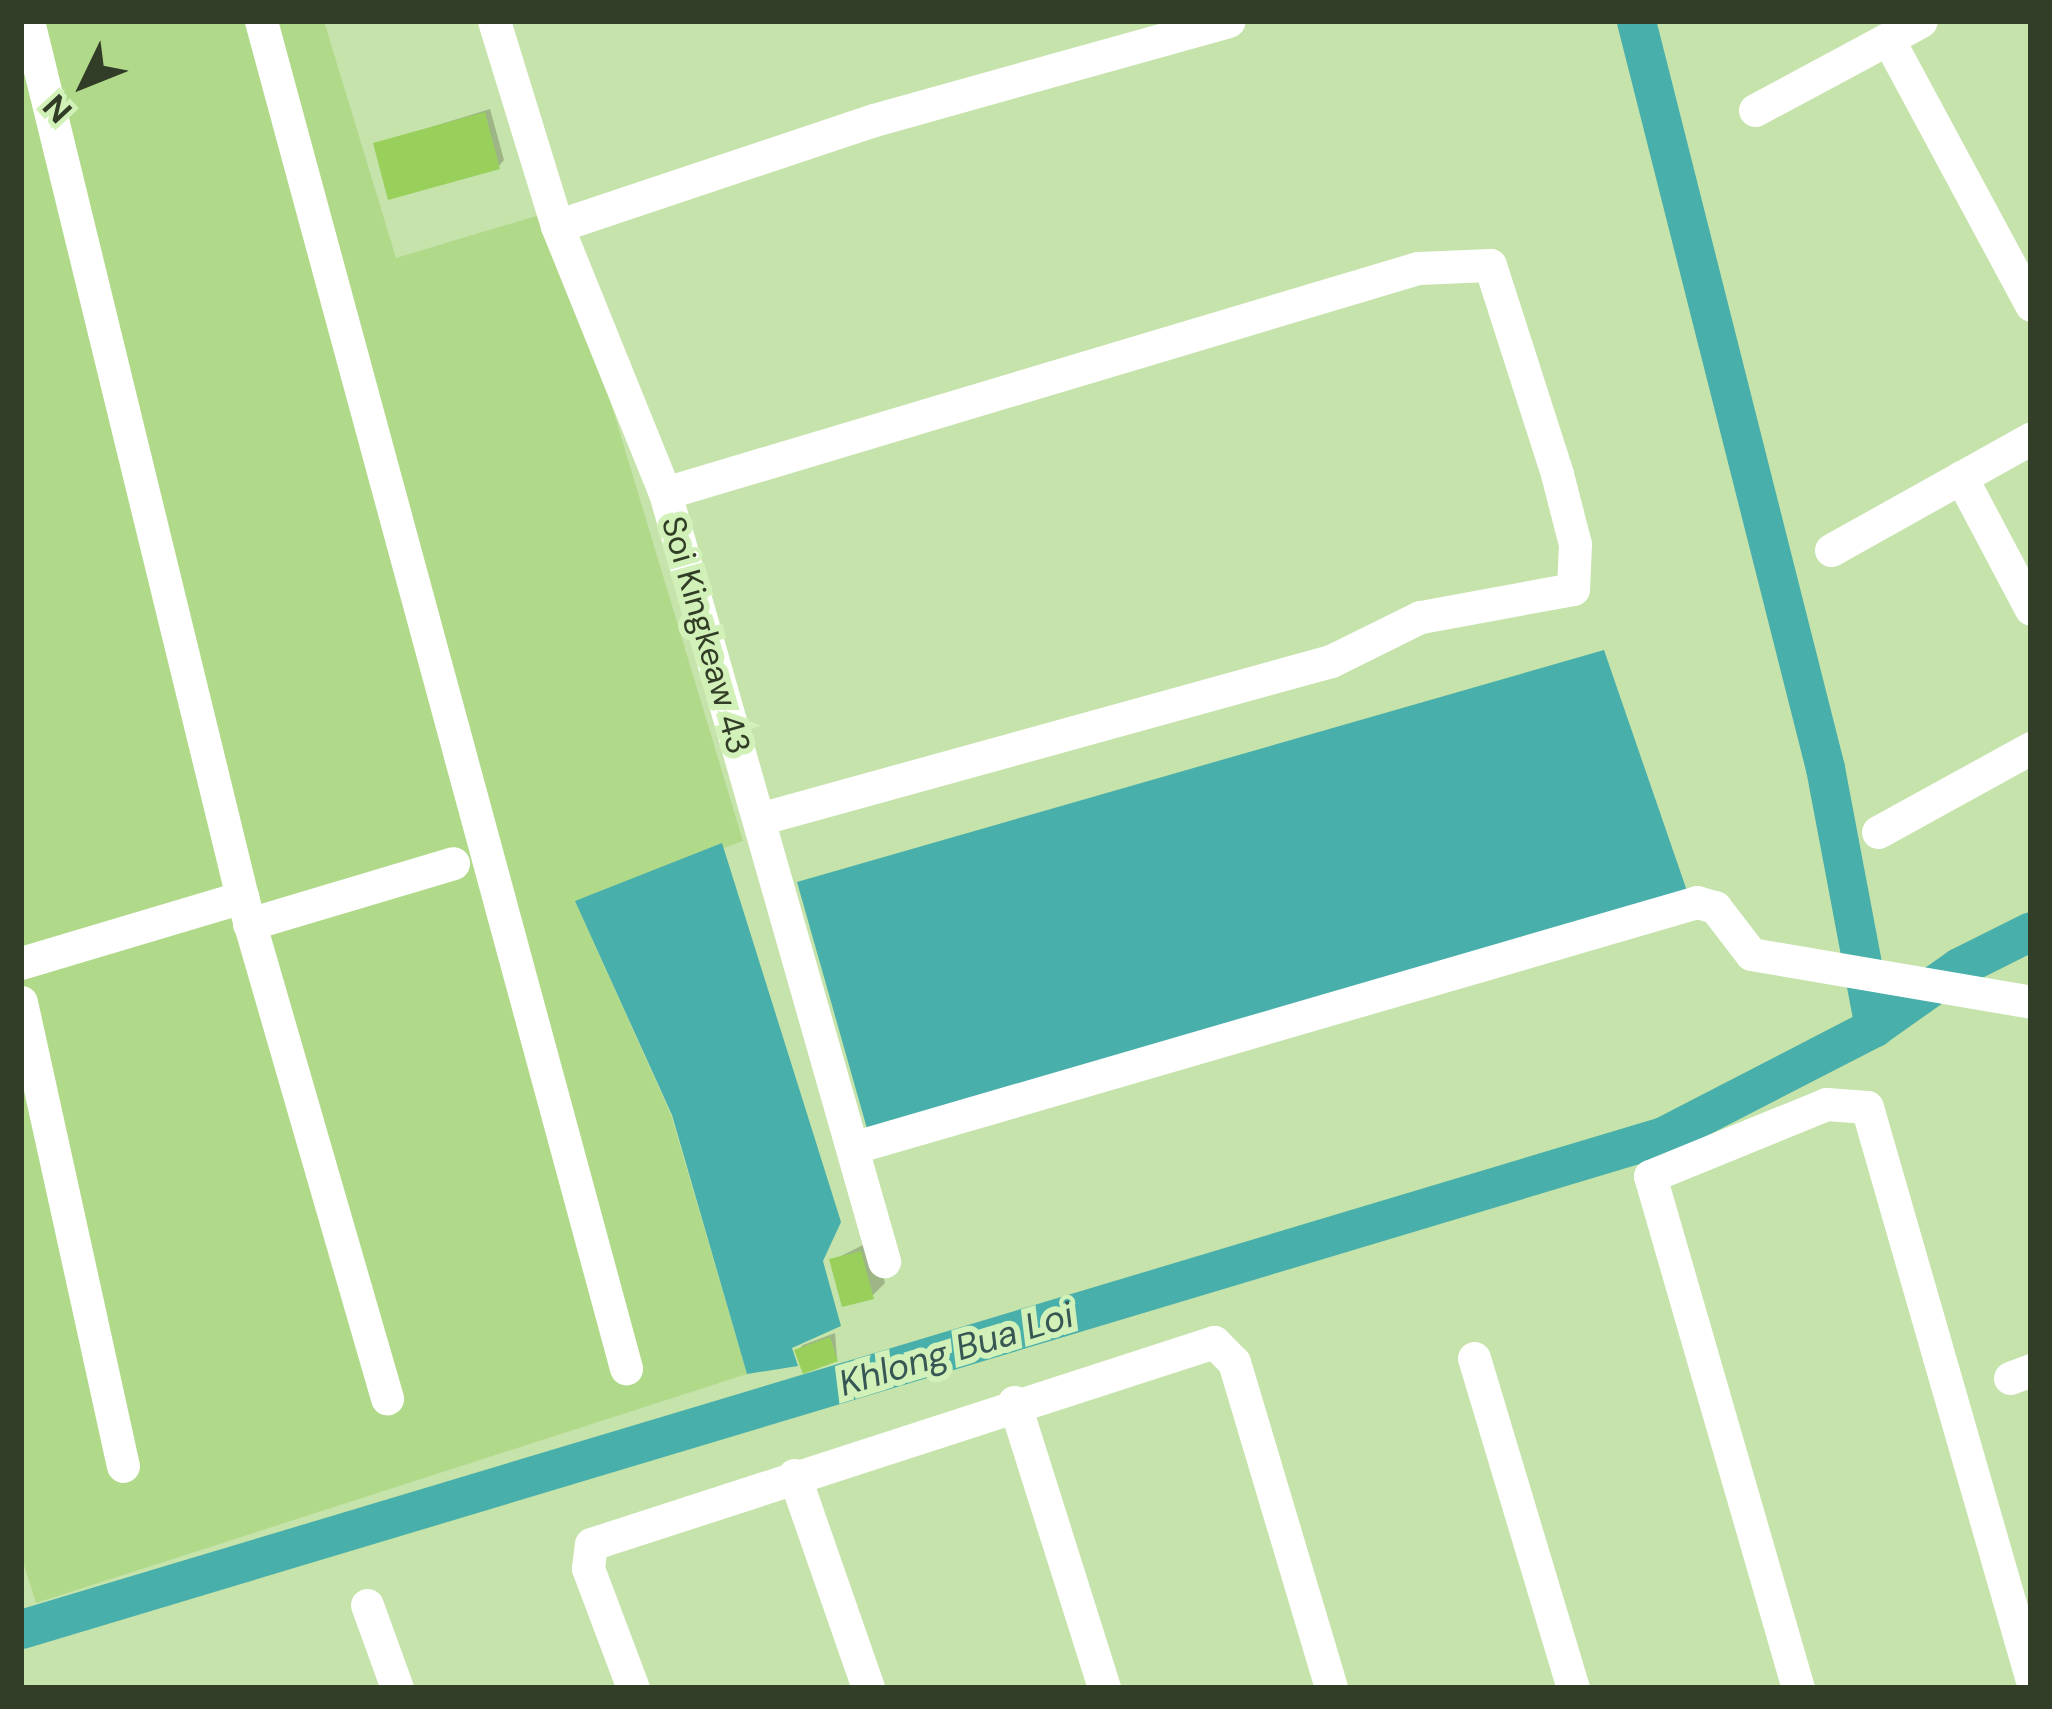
<!DOCTYPE html>
<style>
body{margin:0}
#map{position:relative;width:2052px;height:1709px;overflow:hidden;background:#c6e3ab;font-family:"DM Sans",sans-serif}
div>[style]{position:absolute}
.green>*{inset:0;background:#b0d98a}
.water>*{inset:0;background:#48afaa}
.shadow>*{inset:0;background:#0003}
.canal>*{height:39px;margin:-19.5px;padding:0 19.5px;transform-origin:19.5px;border-radius:19.5px;background:#48afaa}
.building>*{inset:0;background:#98d05b}
.street>*{height:33px;margin:-16.5px;padding:0 16.5px;transform-origin:16.5px;border-radius:16.5px;background:#fff}
span{translate:-50% -50%;white-space:nowrap;text-align:center;line-height:1.15;-webkit-text-stroke:12px #d2f1b8;paint-order:stroke}
.street-label{font-size:33px;color:#313d26}
.water-label{font-size:36px;color:#375755;font-style:italic}
.frame{position:absolute;inset:0;border:24px solid #313d26;pointer-events:none}
.north{position:absolute;left:24px;top:24px;width:120px;height:120px;-webkit-text-stroke:9px #d2f1b8;paint-order:stroke;rotate:227deg;font-size:33px;font-weight:700;line-height:48px;text-align:center;color:#313d26}
.north::after{content:'';display:block;margin:auto;width:42px;height:54px;background:#313d26;clip-path:polygon(50% 0,100% 100%,50% 72%,0 100%)}
</style>
<div id="map">
<div class="green">
<div style="clip-path:polygon(21px 21px,324px 21px,396px 258px,553px 211px,743px 841px,575px 901px,671px 1115px,747px 1374px,36px 1603px,21px 1555px)"></div>
</div>
<div class="water">
<div style="clip-path:polygon(1604px 650px,1687px 891px,868px 1132px,797px 882px)"></div>
<div style="clip-path:polygon(722px 843px,841px 1222px,823px 1261px,841px 1326px,792px 1348px,798px 1366px,747px 1374px,672px 1115px,575px 901px)"></div>
</div>
<div class="shadow">
<div style="clip-path:polygon(490px 109px,504px 160px,499px 166px,376px 144px)"></div>
<div style="clip-path:polygon(873px 1240px,885px 1283px,872px 1296px,833px 1260px)"></div>
<div style="clip-path:polygon(835px 1333px,837px 1358px,797px 1351px,803px 1345px)"></div>
</div>
<div class="canal">
<div style="left:1636px;top:21px;width:771px;rotate:75.8deg"></div>
<div style="left:1825px;top:768px;width:264px;rotate:79.3deg"></div>
<div style="left:21px;top:1629px;width:1714px;rotate:-16.71deg"></div>
<div style="left:1663px;top:1136px;width:237px;rotate:-27.3deg"></div>
<div style="left:1874px;top:1027px;width:104px;rotate:-35.2deg"></div>
<div style="left:1959px;top:967px;width:80px;rotate:-26.6deg"></div>
</div>
<div class="building">
<div style="clip-path:polygon(485px 112px,500px 169px,388px 200px,373px 143px)"></div>
<div style="clip-path:polygon(861px 1251px,874px 1299px,842px 1307px,829px 1259px)"></div>
<div style="clip-path:polygon(830px 1337px,838px 1361px,803px 1374px,794px 1350px)"></div>
</div>
<div class="street">
<div style="left:28px;top:21px;width:902px;rotate:76.27deg"></div>
<div style="left:242px;top:897px;width:522px;rotate:73.86deg"></div>
<div style="left:261px;top:21px;width:1396px;rotate:74.84deg"></div>
<div style="left:494px;top:21px;width:214px;rotate:72.9deg"></div>
<div style="left:557px;top:226px;width:288px;rotate:68deg"></div>
<div style="left:665px;top:493px;width:799px;rotate:74.08deg"></div>
<div style="left:1888px;top:39px;width:302px;rotate:61.7deg"></div>
<div style="left:1755px;top:110px;width:188px;rotate:-28.2deg"></div>
<div style="left:557px;top:226px;width:334px;rotate:-18.5deg"></div>
<div style="left:874px;top:120px;width:368px;rotate:-15.6deg"></div>
<div style="left:1961px;top:477px;width:149px;rotate:62.1deg"></div>
<div style="left:665px;top:493px;width:786px;rotate:-16.64deg"></div>
<div style="left:1418px;top:268px;width:72px;rotate:-2.4deg"></div>
<div style="left:1490px;top:265px;width:219px;rotate:72.2deg"></div>
<div style="left:1557px;top:474px;width:72px;rotate:75.6deg"></div>
<div style="left:1575px;top:544px;width:45px;rotate:92.5deg"></div>
<div style="left:1573px;top:589px;width:156px;rotate:169.6deg"></div>
<div style="left:1420px;top:617px;width:99px;rotate:153.7deg"></div>
<div style="left:1331px;top:661px;width:593px;rotate:164.56deg"></div>
<div style="left:1831px;top:550px;width:229px;rotate:-29.2deg"></div>
<div style="left:1878px;top:832px;width:175px;rotate:-28.8deg"></div>
<div style="left:249px;top:924px;width:213px;rotate:-16.6deg"></div>
<div style="left:21px;top:963px;width:231px;rotate:-16.6deg"></div>
<div style="left:21px;top:1002px;width:475px;rotate:77.6deg"></div>
<div style="left:855px;top:1147px;width:877px;rotate:-16.22deg"></div>
<div style="left:1697px;top:902px;width:19px;rotate:16deg"></div>
<div style="left:1715px;top:907px;width:59px;rotate:52.5deg"></div>
<div style="left:1751px;top:954px;width:284px;rotate:9.7deg"></div>
<div style="left:1474px;top:1358px;width:345px;rotate:73.3deg"></div>
<div style="left:2010px;top:1378px;width:22px;rotate:-21deg"></div>
<div style="left:1014px;top:1402px;width:300px;rotate:72.5deg"></div>
<div style="left:794px;top:1475px;width:225px;rotate:70.8deg"></div>
<div style="left:367px;top:1605px;width:88px;rotate:70.1deg"></div>
<div style="left:633px;top:1688px;width:128px;rotate:-110.6deg"></div>
<div style="left:588px;top:1568px;width:24px;rotate:-83deg"></div>
<div style="left:591px;top:1544px;width:655px;rotate:-17.96deg"></div>
<div style="left:1214px;top:1342px;width:28px;rotate:45deg"></div>
<div style="left:1234px;top:1362px;width:340px;rotate:73.4deg"></div>
<div style="left:1798px;top:1688px;width:533px;rotate:-106.12deg"></div>
<div style="left:1650px;top:1176px;width:190px;rotate:-22.2deg"></div>
<div style="left:1826px;top:1104px;width:41px;rotate:4.2deg"></div>
<div style="left:1867px;top:1107px;width:593px;rotate:73.95deg"></div>
</div>
<div class="street-label">
<span style="left:706px;top:635px;rotate:74deg">Soi Kingkeaw 43</span>
</div>
<div class="water-label">
<span style="left:956px;top:1349px;rotate:-17deg">Khlong Bua Loi</span>
</div>
<div class="frame"></div>
<div class="north">N</div>
</div>
